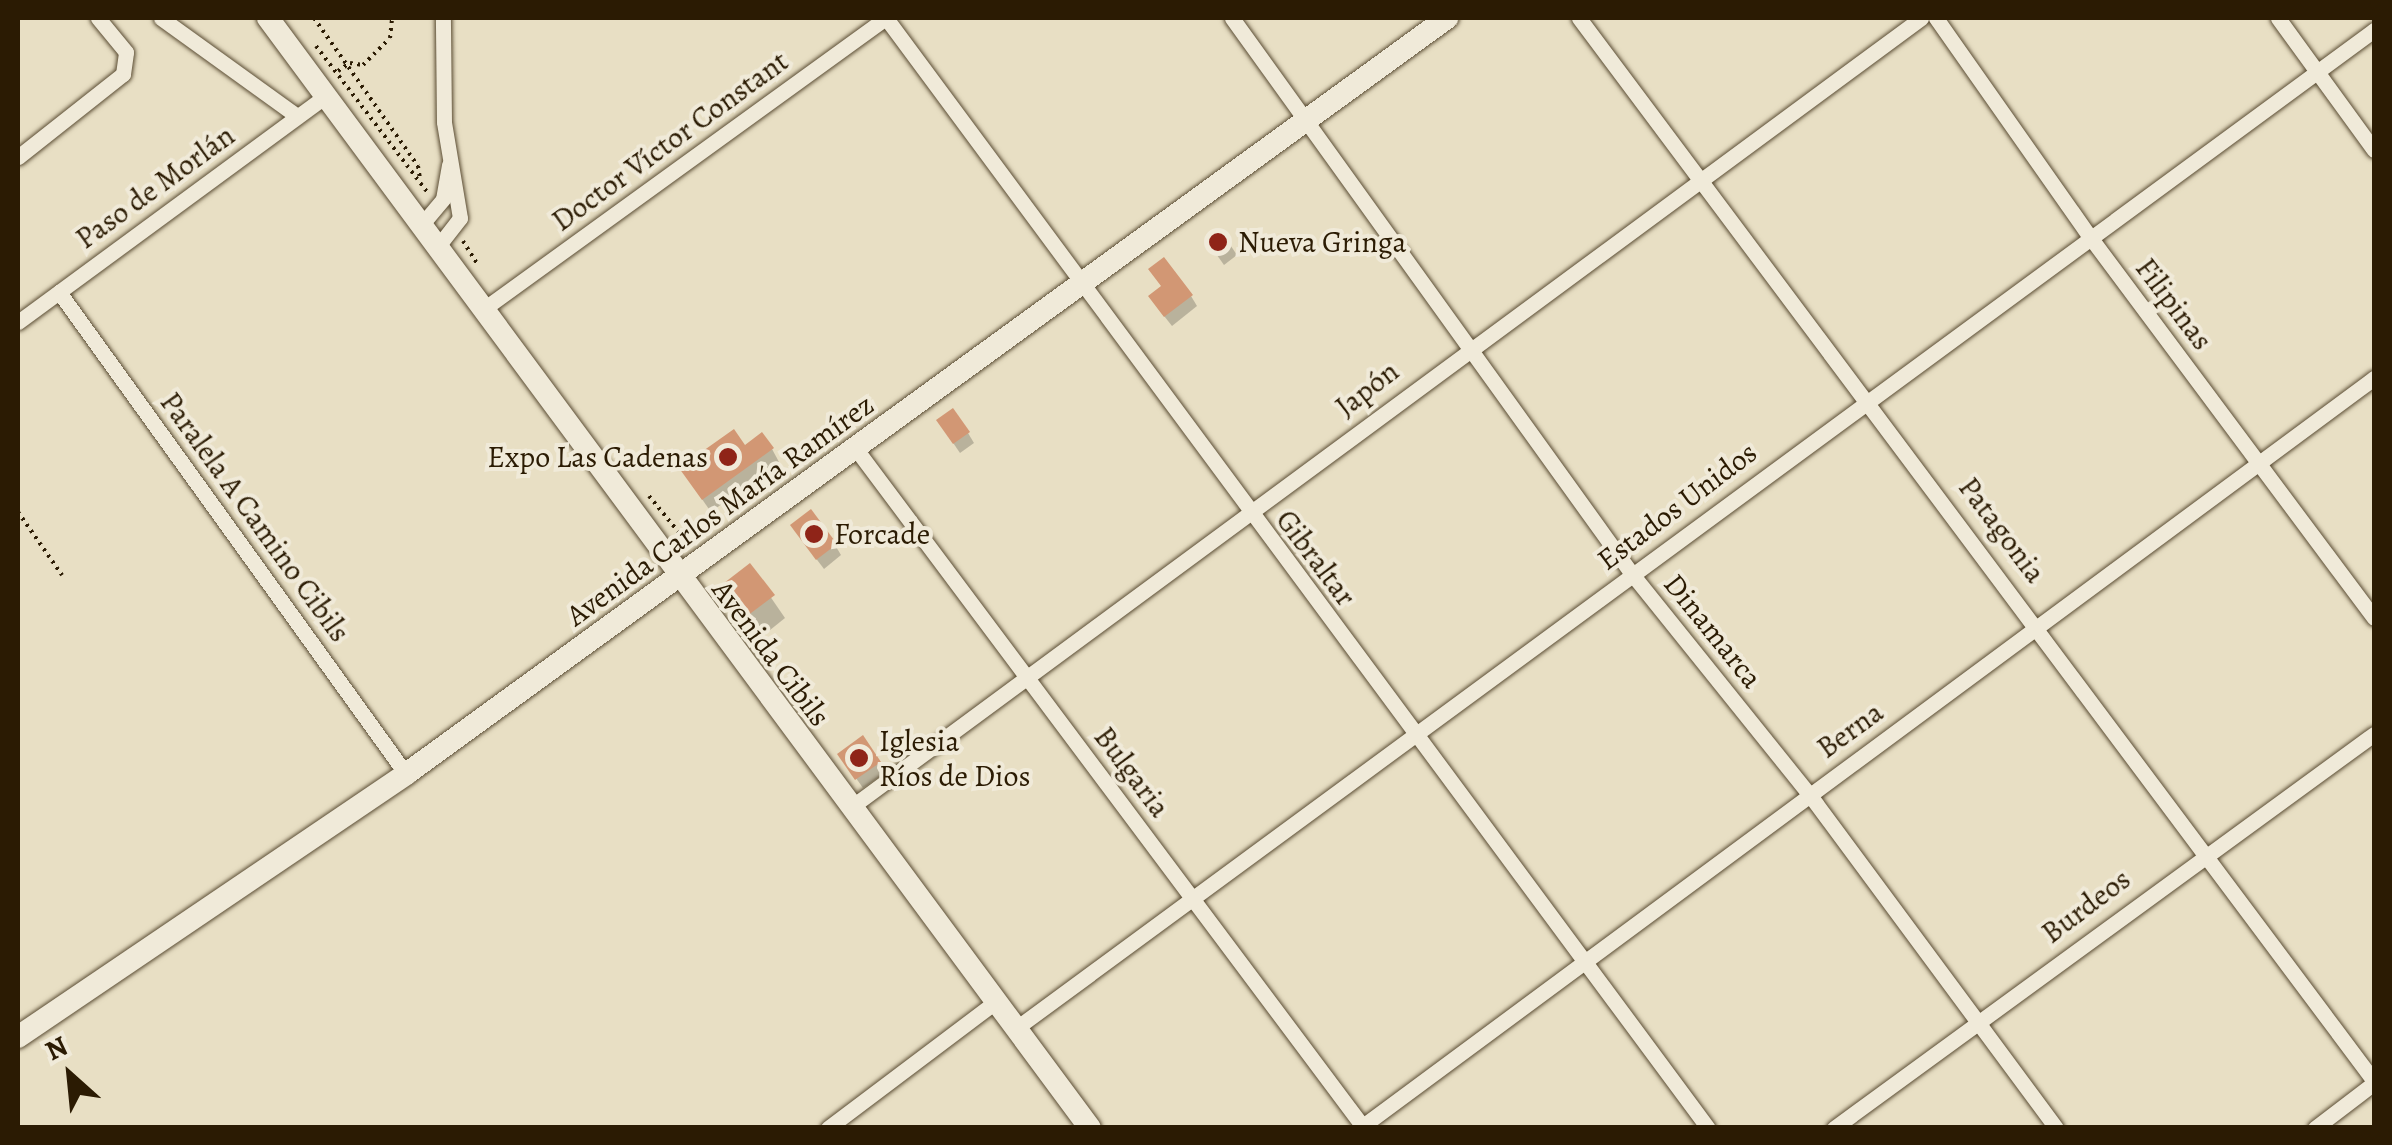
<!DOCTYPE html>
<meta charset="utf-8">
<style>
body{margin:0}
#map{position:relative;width:2392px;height:1145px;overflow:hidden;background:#e8dfc4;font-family:Alegreya,serif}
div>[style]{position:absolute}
.shadow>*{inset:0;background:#0003}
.building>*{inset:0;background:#d29774}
.path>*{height:4px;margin-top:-2px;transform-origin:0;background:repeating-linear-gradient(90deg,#2b1b03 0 2.5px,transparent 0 7.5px)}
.roads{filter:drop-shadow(0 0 2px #5a4c33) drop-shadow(0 0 2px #5a4c33)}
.street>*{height:15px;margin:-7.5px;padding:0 7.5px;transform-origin:7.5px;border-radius:7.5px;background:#f0ead9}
.secondary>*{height:22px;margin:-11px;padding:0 11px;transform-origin:11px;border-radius:11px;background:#f0ead9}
.dots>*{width:28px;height:28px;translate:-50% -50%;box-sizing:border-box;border:5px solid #f0ead9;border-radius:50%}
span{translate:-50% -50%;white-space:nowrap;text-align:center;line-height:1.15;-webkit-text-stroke:8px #f0ead9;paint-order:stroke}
.street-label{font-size:30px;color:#2b1b03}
.poi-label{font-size:30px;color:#2b1b03}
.left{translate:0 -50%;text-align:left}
.right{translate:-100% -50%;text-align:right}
.frame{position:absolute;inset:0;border:20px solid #2b1b03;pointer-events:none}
.north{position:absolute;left:20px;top:1025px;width:100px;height:100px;-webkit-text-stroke:8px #f0ead9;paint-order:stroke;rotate:333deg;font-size:28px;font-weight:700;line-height:40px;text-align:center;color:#2b1b03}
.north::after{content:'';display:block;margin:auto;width:35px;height:45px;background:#2b1b03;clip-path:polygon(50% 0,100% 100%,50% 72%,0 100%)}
</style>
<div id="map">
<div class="shadow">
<div style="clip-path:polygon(1220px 230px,1237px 255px,1224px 265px,1207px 241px)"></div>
<div style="clip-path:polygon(1163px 287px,1191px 296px,1197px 306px,1172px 326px,1157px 307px)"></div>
<div style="clip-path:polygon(945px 431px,968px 433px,974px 443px,960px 453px)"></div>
<div style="clip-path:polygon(745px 448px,772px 449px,779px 462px,711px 512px,690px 482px)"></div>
<div style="clip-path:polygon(799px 536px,835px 545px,841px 555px,824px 569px)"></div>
<div style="clip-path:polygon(750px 567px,785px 618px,754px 643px,718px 591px)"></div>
<div style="clip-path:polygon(879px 763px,885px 773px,863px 788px,846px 764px)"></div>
</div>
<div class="building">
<div style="clip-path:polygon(1164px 257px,1193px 295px,1164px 317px,1148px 296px,1161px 286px,1148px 269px)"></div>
<div style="clip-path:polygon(953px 408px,970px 432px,953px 444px,936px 420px)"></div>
<div style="clip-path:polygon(734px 429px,745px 445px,762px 432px,774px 448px,702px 500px,679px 468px)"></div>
<div style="clip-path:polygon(811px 509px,837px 544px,816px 560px,790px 525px)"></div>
<div style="clip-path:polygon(750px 563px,775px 595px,739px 622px,715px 590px)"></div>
<div style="clip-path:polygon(863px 735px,881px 762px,855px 780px,837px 754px)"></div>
</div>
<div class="path">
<div style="left:314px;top:18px;width:181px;rotate:54.9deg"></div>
<div style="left:418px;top:166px;width:12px;rotate:81deg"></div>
<div style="left:316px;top:46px;width:185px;rotate:52.7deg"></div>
<div style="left:338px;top:71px;width:14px;rotate:-34deg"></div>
<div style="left:350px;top:63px;width:13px;rotate:9deg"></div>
<div style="left:363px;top:65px;width:38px;rotate:-45deg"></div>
<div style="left:390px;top:38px;width:20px;rotate:-84deg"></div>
<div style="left:463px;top:241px;width:26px;rotate:58deg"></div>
<div style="left:649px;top:496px;width:65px;rotate:50.6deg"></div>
<div style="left:18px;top:512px;width:77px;rotate:55.1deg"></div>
</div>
<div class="roads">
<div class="street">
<div style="left:161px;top:18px;width:168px;rotate:35.8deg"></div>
<div style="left:886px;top:18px;width:1381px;rotate:53.48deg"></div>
<div style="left:1232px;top:18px;width:685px;rotate:54.27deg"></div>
<div style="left:1632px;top:574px;width:282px;rotate:51.2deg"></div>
<div style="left:1809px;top:794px;width:415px;rotate:53.5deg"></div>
<div style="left:1579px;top:18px;width:1327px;rotate:53.21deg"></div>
<div style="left:1936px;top:18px;width:268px;rotate:54.9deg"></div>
<div style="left:2090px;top:237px;width:475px;rotate:53.3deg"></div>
<div style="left:2278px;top:18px;width:163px;rotate:54deg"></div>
<div style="left:18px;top:157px;width:134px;rotate:-38.3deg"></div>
<div style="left:123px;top:74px;width:22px;rotate:-82deg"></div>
<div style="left:126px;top:52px;width:44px;rotate:-129.5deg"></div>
<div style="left:423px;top:223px;width:31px;rotate:-50deg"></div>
<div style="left:443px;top:199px;width:35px;rotate:-80deg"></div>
<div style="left:439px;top:245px;width:34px;rotate:-52deg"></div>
<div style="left:460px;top:218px;width:97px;rotate:-99.5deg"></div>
<div style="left:444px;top:122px;width:104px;rotate:-90.6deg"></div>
<div style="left:59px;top:292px;width:594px;rotate:54.25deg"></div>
<div style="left:485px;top:308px;width:495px;rotate:-35.9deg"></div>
<div style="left:18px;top:322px;width:382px;rotate:-36.3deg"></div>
<div style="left:856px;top:449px;width:848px;rotate:53.2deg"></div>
<div style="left:850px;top:808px;width:1331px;rotate:-36.41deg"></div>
<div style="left:1015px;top:1029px;width:1687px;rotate:-36.32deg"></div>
<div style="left:828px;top:1128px;width:209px;rotate:-37deg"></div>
<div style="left:1360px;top:1128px;width:1261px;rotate:-36.49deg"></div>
<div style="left:1834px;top:1128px;width:668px;rotate:-36.12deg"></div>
<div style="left:2315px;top:1128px;width:74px;rotate:-37.3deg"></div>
</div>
<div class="secondary">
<div style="left:268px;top:18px;width:1381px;rotate:53.48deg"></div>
<div style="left:18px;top:1037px;width:469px;rotate:-34.1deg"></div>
<div style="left:406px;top:774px;width:1287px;rotate:-35.99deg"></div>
</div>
</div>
<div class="dots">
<div style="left:1218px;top:242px;background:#8f2418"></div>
<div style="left:728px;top:457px;background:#8f2418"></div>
<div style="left:814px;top:534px;background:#8f2418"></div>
<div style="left:859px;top:758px;background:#8f2418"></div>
</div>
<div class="street-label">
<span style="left:670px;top:141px;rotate:-36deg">Doctor Víctor Constant</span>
<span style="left:155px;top:187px;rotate:-36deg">Paso de Morlán</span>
<span style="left:2174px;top:304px;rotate:53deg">Filipinas</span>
<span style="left:1367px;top:389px;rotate:-38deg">Japón</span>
<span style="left:1677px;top:506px;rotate:-37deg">Estados Unidos</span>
<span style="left:720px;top:510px;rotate:-36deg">Avenida Carlos María Ramírez</span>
<span style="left:255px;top:517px;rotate:54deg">Paralela A Camino Cibils</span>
<span style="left:2002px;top:530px;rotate:53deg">Patagonia</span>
<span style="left:1316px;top:558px;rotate:53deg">Gibraltar</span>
<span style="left:1713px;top:631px;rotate:51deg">Dinamarca</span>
<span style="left:771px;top:653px;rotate:53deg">Avenida Cibils</span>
<span style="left:1850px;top:730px;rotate:-36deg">Berna</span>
<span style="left:1132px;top:772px;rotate:53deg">Bulgaria</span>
<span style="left:2086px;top:906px;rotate:-37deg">Burdeos</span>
</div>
<div class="poi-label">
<span class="left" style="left:1238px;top:242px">Nueva Gringa</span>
<span class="right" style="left:708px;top:457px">Expo Las Cadenas</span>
<span class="left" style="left:834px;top:534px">Forcade</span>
<span class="left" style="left:879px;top:758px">Iglesia<br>Ríos de Dios</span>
</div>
<div class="frame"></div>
<div class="north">N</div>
</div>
